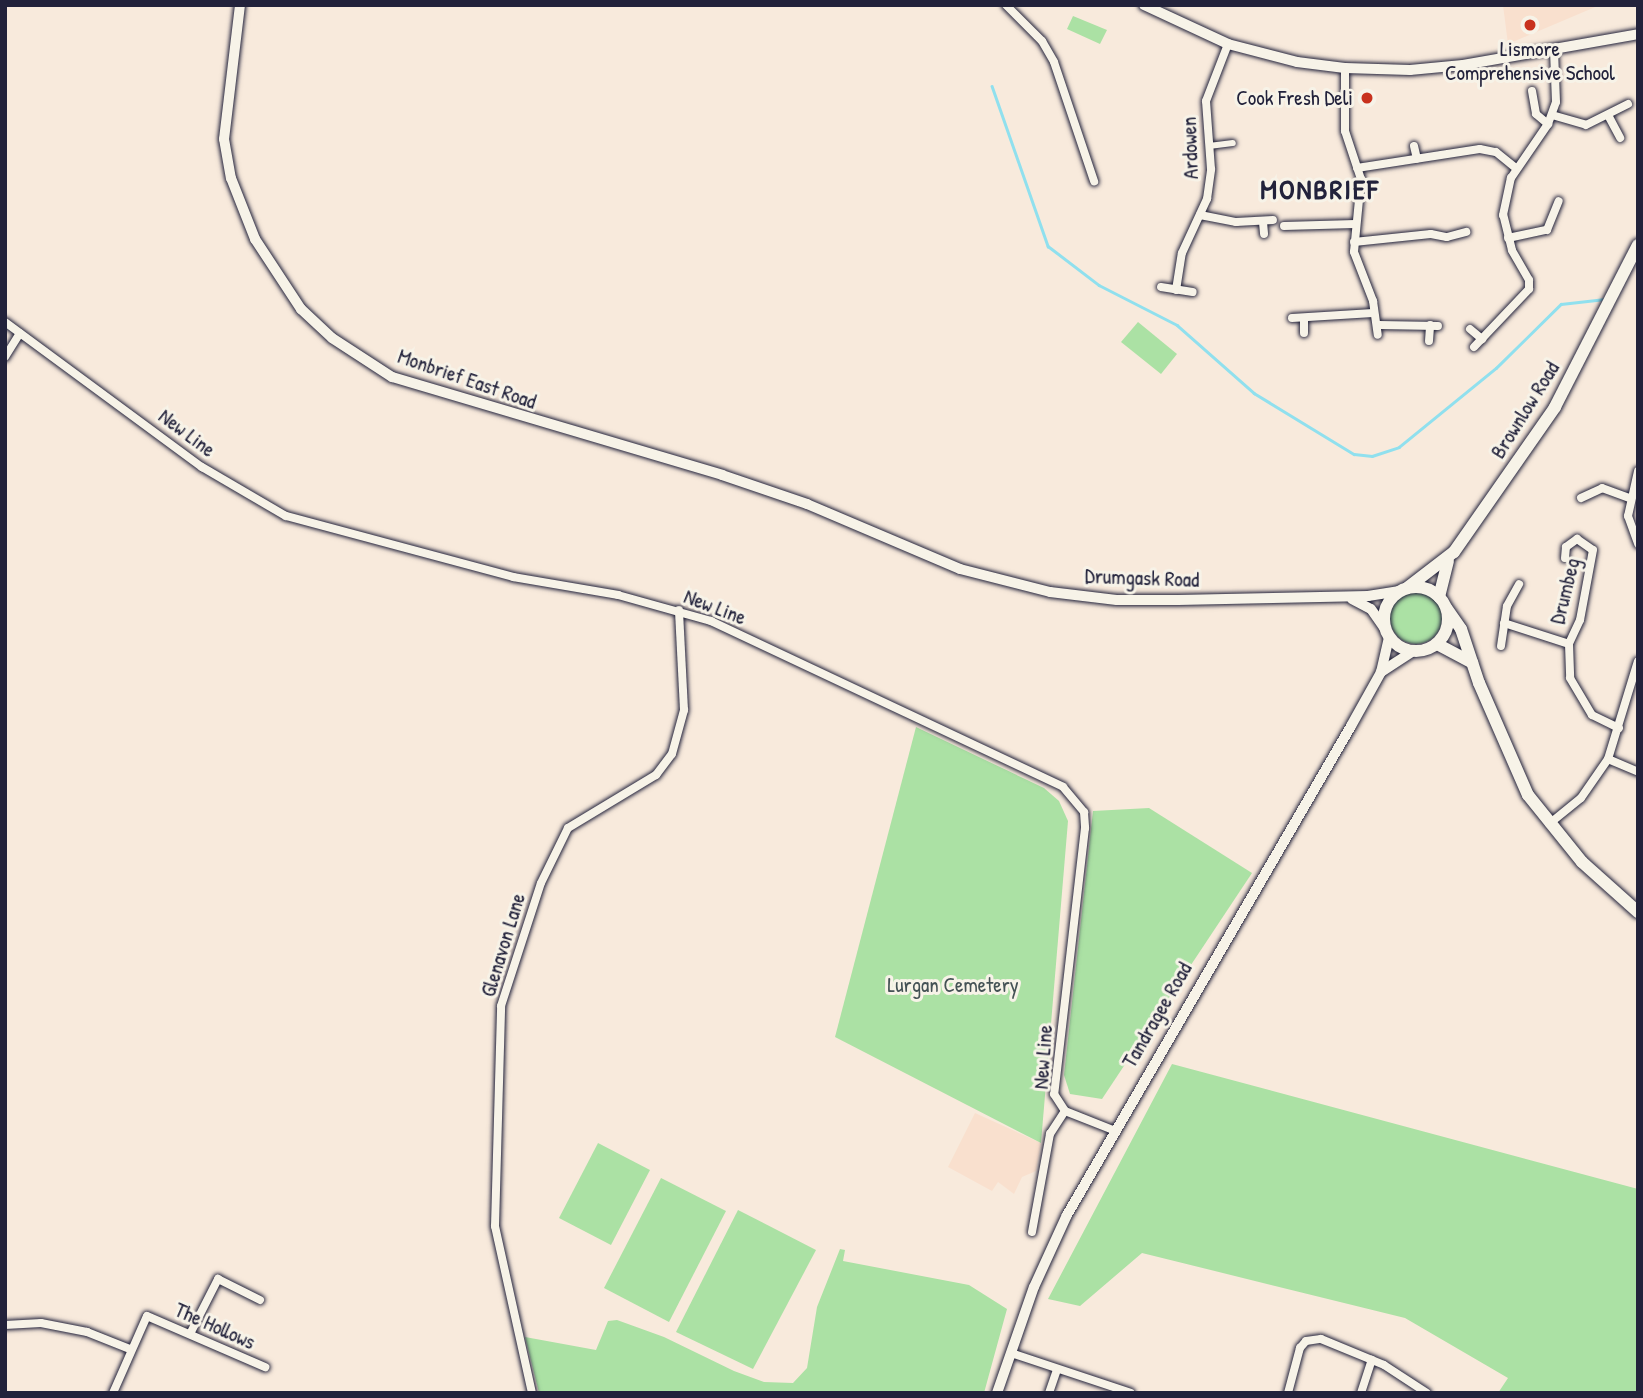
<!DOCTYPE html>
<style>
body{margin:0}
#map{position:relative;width:1643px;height:1398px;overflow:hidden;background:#f8eadc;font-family:"Patrick Hand",sans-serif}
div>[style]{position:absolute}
.built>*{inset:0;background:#f9e0ce}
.green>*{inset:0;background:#abe1a4}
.round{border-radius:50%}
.stream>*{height:2.5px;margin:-1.25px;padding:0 1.25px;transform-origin:1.25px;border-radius:1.25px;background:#90e0ee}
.roads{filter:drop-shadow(0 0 2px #22223b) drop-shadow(0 0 2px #22223b)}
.pedestrian>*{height:6px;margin:-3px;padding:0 3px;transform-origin:3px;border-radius:3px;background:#f7f3e8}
.minor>*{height:8px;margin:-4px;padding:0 4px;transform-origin:4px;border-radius:4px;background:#f7f3e8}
.tertiary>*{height:10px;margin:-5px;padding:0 5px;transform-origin:5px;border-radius:5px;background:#f7f3e8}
.secondary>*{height:12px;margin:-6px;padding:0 6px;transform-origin:6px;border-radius:6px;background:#f7f3e8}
.secondary>.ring{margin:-6px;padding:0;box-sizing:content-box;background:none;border:12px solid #f7f3e8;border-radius:50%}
.dots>*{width:19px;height:19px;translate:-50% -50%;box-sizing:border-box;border:4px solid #f7f3e8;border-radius:50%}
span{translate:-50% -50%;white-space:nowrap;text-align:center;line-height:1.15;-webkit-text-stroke:6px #f7f3e8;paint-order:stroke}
.poi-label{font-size:21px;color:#22223b}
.right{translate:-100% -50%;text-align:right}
.street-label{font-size:21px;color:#22223b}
.park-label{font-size:21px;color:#445255}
.district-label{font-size:28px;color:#22223b;font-weight:700;letter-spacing:2px}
.frame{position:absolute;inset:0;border:7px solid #22223b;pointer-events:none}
</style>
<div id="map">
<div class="built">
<div style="clip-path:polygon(1503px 5px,1600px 5px,1508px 44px)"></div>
<div style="clip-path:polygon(975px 1113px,1041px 1143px,1036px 1171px,1022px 1177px,1014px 1194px,998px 1182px,992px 1191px,948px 1167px)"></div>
</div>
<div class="green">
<div style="clip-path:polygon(1073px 16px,1107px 30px,1100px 44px,1067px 29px)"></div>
<div style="clip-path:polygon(1138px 322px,1177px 354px,1161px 374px,1121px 342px)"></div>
<div class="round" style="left:1390px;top:592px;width:52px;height:52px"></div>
<div style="clip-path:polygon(916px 727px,1044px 788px,1059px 801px,1068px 821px,1041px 1143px,835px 1037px)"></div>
<div style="clip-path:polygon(1149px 808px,1252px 873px,1102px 1099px,1070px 1094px,1064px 1075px,1093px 811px)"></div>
<div style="clip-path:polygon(1172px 1064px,1638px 1189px,1638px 1393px,1498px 1393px,1508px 1378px,1405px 1318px,1142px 1253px,1080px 1306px,1048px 1299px)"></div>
<div style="clip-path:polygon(598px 1143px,650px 1170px,611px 1245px,559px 1218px)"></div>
<div style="clip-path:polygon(661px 1178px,726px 1211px,669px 1322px,604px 1288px)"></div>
<div style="clip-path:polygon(738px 1210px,816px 1250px,753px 1369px,676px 1332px)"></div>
<div style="clip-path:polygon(840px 1249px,845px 1250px,843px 1261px,969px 1285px,1007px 1309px,984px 1393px,539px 1393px,525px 1337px,596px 1350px,608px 1321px,617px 1320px,664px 1337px,734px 1371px,764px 1382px,793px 1383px,807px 1368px,817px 1307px)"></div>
</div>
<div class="stream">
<div style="left:992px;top:86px;width:170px;rotate:70.7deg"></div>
<div style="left:1048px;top:246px;width:64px;rotate:37.4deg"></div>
<div style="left:1099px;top:285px;width:88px;rotate:27.1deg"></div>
<div style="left:1177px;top:325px;width:103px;rotate:41.4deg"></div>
<div style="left:1254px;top:393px;width:117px;rotate:31.4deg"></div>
<div style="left:1354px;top:454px;width:18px;rotate:6deg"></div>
<div style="left:1372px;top:456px;width:28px;rotate:-18deg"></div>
<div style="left:1399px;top:447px;width:125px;rotate:-39.2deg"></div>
<div style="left:1496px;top:368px;width:91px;rotate:-44.6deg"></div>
<div style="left:1561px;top:304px;width:44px;rotate:-6.5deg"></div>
</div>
<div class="roads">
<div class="pedestrian">
<div style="left:1209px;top:146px;width:24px;rotate:-7deg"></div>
</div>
<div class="minor">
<div style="left:1006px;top:5px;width:51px;rotate:45deg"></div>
<div style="left:1042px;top:41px;width:24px;rotate:60deg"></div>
<div style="left:1054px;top:62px;width:126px;rotate:71.4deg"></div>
<div style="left:1345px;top:68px;width:63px;rotate:90deg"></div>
<div style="left:1345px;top:131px;width:51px;rotate:71.6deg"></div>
<div style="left:1361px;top:179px;width:73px;rotate:95.5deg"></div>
<div style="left:1354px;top:252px;width:53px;rotate:68.8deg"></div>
<div style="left:1373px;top:301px;width:34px;rotate:82deg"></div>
<div style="left:1532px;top:91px;width:23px;rotate:80deg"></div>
<div style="left:1536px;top:114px;width:16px;rotate:40deg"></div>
<div style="left:1552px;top:115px;width:35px;rotate:16deg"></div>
<div style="left:1586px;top:125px;width:47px;rotate:-26.6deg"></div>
<div style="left:1608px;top:115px;width:26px;rotate:62deg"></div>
<div style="left:1414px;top:146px;width:13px;rotate:77deg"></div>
<div style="left:1357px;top:168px;width:124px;rotate:-8.8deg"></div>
<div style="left:1480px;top:149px;width:16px;rotate:11deg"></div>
<div style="left:1496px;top:152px;width:26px;rotate:39deg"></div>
<div style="left:1200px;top:215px;width:37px;rotate:11deg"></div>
<div style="left:1236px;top:222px;width:37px;rotate:-3deg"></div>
<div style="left:1263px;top:222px;width:12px;rotate:85deg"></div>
<div style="left:1284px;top:226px;width:71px;rotate:-1.6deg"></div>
<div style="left:1508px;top:238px;width:40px;rotate:-12deg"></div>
<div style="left:1547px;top:230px;width:31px;rotate:-68deg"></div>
<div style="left:1354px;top:242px;width:77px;rotate:-5.9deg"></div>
<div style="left:1431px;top:234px;width:16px;rotate:11deg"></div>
<div style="left:1447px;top:237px;width:20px;rotate:-15deg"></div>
<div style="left:1161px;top:287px;width:32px;rotate:9deg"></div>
<div style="left:1176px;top:290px;width:37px;rotate:-81deg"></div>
<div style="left:1182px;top:253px;width:60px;rotate:-65.2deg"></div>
<div style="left:1207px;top:199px;width:30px;rotate:-82deg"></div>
<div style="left:1211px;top:169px;width:68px;rotate:-94.2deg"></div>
<div style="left:1206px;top:101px;width:61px;rotate:-68.9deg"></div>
<div style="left:1292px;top:318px;width:81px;rotate:-3.5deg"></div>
<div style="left:1304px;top:318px;width:15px;rotate:90deg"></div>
<div style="left:5px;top:322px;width:245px;rotate:36.4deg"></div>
<div style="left:202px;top:467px;width:97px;rotate:30.3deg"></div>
<div style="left:286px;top:516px;width:235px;rotate:15deg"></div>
<div style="left:513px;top:577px;width:107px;rotate:9.7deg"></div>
<div style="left:618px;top:595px;width:97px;rotate:15.6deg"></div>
<div style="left:711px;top:621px;width:389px;rotate:25.2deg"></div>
<div style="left:1063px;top:787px;width:33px;rotate:50deg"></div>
<div style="left:1084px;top:812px;width:16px;rotate:86deg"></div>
<div style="left:1085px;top:828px;width:268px;rotate:96.6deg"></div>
<div style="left:1054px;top:1094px;width:20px;rotate:57deg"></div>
<div style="left:1065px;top:1111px;width:52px;rotate:21.6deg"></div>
<div style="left:1379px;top:325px;width:59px;rotate:1deg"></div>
<div style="left:1470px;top:329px;width:16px;rotate:40deg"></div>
<div style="left:1429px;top:341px;width:16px;rotate:-86deg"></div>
<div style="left:1474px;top:347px;width:80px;rotate:-46.5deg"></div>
<div style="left:1529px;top:289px;width:9px;rotate:-90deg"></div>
<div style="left:1529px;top:280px;width:34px;rotate:-120deg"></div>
<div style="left:1512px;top:250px;width:36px;rotate:-104deg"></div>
<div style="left:1503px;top:215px;width:38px;rotate:-78deg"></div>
<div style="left:1511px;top:178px;width:65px;rotate:-55.6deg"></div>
<div style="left:1548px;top:124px;width:23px;rotate:-70deg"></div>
<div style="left:1556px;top:102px;width:53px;rotate:-92.2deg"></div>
<div style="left:5px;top:357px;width:28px;rotate:-58deg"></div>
<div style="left:1638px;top:471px;width:46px;rotate:102.5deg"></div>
<div style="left:1628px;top:516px;width:30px;rotate:70deg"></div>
<div style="left:1581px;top:498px;width:23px;rotate:-25deg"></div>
<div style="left:1602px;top:488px;width:29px;rotate:20deg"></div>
<div style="left:1565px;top:558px;width:11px;rotate:-85deg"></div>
<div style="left:1566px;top:547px;width:14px;rotate:-36deg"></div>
<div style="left:1577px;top:539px;width:19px;rotate:35deg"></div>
<div style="left:1593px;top:550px;width:71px;rotate:100.5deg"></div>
<div style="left:1580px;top:620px;width:26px;rotate:115deg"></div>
<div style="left:1569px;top:644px;width:34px;rotate:88deg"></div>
<div style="left:1570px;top:678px;width:43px;rotate:59.3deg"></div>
<div style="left:1592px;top:715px;width:30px;rotate:26deg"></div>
<div style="left:1504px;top:623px;width:68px;rotate:17.9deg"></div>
<div style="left:1501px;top:646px;width:40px;rotate:-81.5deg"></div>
<div style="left:1507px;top:606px;width:25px;rotate:-61deg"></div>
<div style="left:1608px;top:759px;width:33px;rotate:23deg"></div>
<div style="left:1549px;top:824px;width:41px;rotate:-39.1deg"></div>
<div style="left:1581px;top:798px;width:47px;rotate:-55.3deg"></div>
<div style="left:1608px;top:759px;width:102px;rotate:-73deg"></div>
<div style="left:1032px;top:1232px;width:100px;rotate:-79.6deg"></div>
<div style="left:1050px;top:1134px;width:27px;rotate:-57deg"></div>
<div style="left:5px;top:1325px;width:36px;rotate:-3deg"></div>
<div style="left:41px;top:1323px;width:47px;rotate:11.1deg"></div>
<div style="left:87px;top:1332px;width:46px;rotate:21.6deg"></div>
<div style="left:190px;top:1334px;width:62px;rotate:-63deg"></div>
<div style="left:218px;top:1279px;width:47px;rotate:26.6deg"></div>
<div style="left:1011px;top:1353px;width:126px;rotate:18.4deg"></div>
<div style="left:113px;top:1393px;width:84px;rotate:-66.2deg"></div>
<div style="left:147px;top:1316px;width:129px;rotate:23.4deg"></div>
<div style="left:532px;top:1393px;width:171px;rotate:-102.5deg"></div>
<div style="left:495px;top:1226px;width:220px;rotate:-88.4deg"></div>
<div style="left:501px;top:1006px;width:129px;rotate:-72deg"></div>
<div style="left:541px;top:883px;width:61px;rotate:-63.9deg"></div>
<div style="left:568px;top:828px;width:103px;rotate:-31.1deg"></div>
<div style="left:656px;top:775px;width:26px;rotate:-53deg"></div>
<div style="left:672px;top:754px;width:46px;rotate:-74.7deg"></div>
<div style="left:684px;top:710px;width:100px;rotate:-92.9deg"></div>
<div style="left:1049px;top:1393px;width:24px;rotate:-71deg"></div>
<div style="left:1288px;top:1393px;width:47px;rotate:-75.1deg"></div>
<div style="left:1300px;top:1348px;width:9px;rotate:-49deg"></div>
<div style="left:1306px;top:1341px;width:15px;rotate:-8deg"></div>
<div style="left:1321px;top:1339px;width:68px;rotate:22.4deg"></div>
<div style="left:1384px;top:1365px;width:51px;rotate:33.1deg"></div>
<div style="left:1361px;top:1393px;width:35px;rotate:-72deg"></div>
</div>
<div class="tertiary">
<div style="left:240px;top:5px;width:135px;rotate:96.8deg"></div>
<div style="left:224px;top:139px;width:40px;rotate:80deg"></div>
<div style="left:231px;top:178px;width:66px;rotate:68.5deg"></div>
<div style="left:255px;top:239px;width:84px;rotate:56.7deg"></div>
<div style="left:301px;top:309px;width:42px;rotate:43.1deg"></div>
<div style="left:332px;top:338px;width:72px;rotate:33deg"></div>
<div style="left:392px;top:377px;width:344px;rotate:16.5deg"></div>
<div style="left:722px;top:475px;width:90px;rotate:18.8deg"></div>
<div style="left:807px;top:504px;width:166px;rotate:23deg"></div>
<div style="left:960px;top:569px;width:93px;rotate:14.3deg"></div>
<div style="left:1050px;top:592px;width:67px;rotate:6.8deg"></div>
<div style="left:1117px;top:600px;width:61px"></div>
<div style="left:1178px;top:600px;width:190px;rotate:-1.2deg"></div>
<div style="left:1368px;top:596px;width:32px;rotate:-9deg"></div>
<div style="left:1144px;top:5px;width:93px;rotate:24.9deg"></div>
<div style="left:1228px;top:44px;width:71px;rotate:14.6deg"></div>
<div style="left:1297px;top:62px;width:48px;rotate:7.1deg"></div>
<div style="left:1345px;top:68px;width:65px;rotate:1.8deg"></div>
<div style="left:1410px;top:70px;width:53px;rotate:-5.4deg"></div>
<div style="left:1463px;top:65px;width:178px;rotate:-10deg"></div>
<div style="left:1352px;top:599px;width:21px;rotate:28deg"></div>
<div style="left:1371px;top:609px;width:24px;rotate:55deg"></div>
<div style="left:1381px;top:672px;width:37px;rotate:-33deg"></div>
<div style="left:997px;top:1393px;width:112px;rotate:-70.8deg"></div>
<div style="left:1034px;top:1287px;width:79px;rotate:-65.4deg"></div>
<div style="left:1067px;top:1215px;width:565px;rotate:-59.85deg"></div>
<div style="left:1351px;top:726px;width:62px;rotate:-60.9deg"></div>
<div style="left:1381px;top:672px;width:35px;rotate:-77deg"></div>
</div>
<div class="secondary">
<div class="ring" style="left:1384px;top:587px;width:52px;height:52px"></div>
<div style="left:1407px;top:588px;width:59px;rotate:-37.5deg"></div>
<div style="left:1454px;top:552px;width:177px;rotate:-55.1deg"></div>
<div style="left:1555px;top:407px;width:182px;rotate:-62.9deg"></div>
<div style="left:1439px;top:597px;width:37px;rotate:-76deg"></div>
<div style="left:1447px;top:609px;width:24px;rotate:55deg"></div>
<div style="left:1461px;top:629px;width:57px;rotate:71.6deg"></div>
<div style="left:1479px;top:683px;width:122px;rotate:66.4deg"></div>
<div style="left:1528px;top:795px;width:86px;rotate:51.1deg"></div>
<div style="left:1582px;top:862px;width:75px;rotate:41.8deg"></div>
<div style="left:1437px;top:644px;width:40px;rotate:28deg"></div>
</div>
</div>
<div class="dots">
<div style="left:1530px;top:25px;background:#c8321e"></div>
<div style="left:1367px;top:98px;background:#c8321e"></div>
</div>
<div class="poi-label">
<span style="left:1530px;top:61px">Lismore<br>Comprehensive School</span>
<span class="right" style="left:1353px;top:98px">Cook Fresh Deli</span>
</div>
<div class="street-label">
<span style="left:1190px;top:148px;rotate:-92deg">Ardowen</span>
<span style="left:467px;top:379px;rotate:19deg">Monbrief East Road</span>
<span style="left:1525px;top:410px;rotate:-58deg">Brownlow Road</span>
<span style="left:187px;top:433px;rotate:37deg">New Line</span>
<span style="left:1142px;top:578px;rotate:2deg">Drumgask Road</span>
<span style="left:1565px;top:591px;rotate:-76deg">Drumbeg</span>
<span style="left:715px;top:607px;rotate:21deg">New Line</span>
<span style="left:503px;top:945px;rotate:-73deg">Glenavon Lane</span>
<span style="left:1157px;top:1015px;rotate:-60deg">Tandragee Road</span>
<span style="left:1043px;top:1057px;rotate:-86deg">New Line</span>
<span style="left:215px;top:1326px;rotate:24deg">The Hollows</span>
</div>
<div class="park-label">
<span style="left:953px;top:985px">Lurgan Cemetery</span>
</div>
<div class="district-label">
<span style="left:1320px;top:189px">MONBRIEF</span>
</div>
<div class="frame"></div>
</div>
